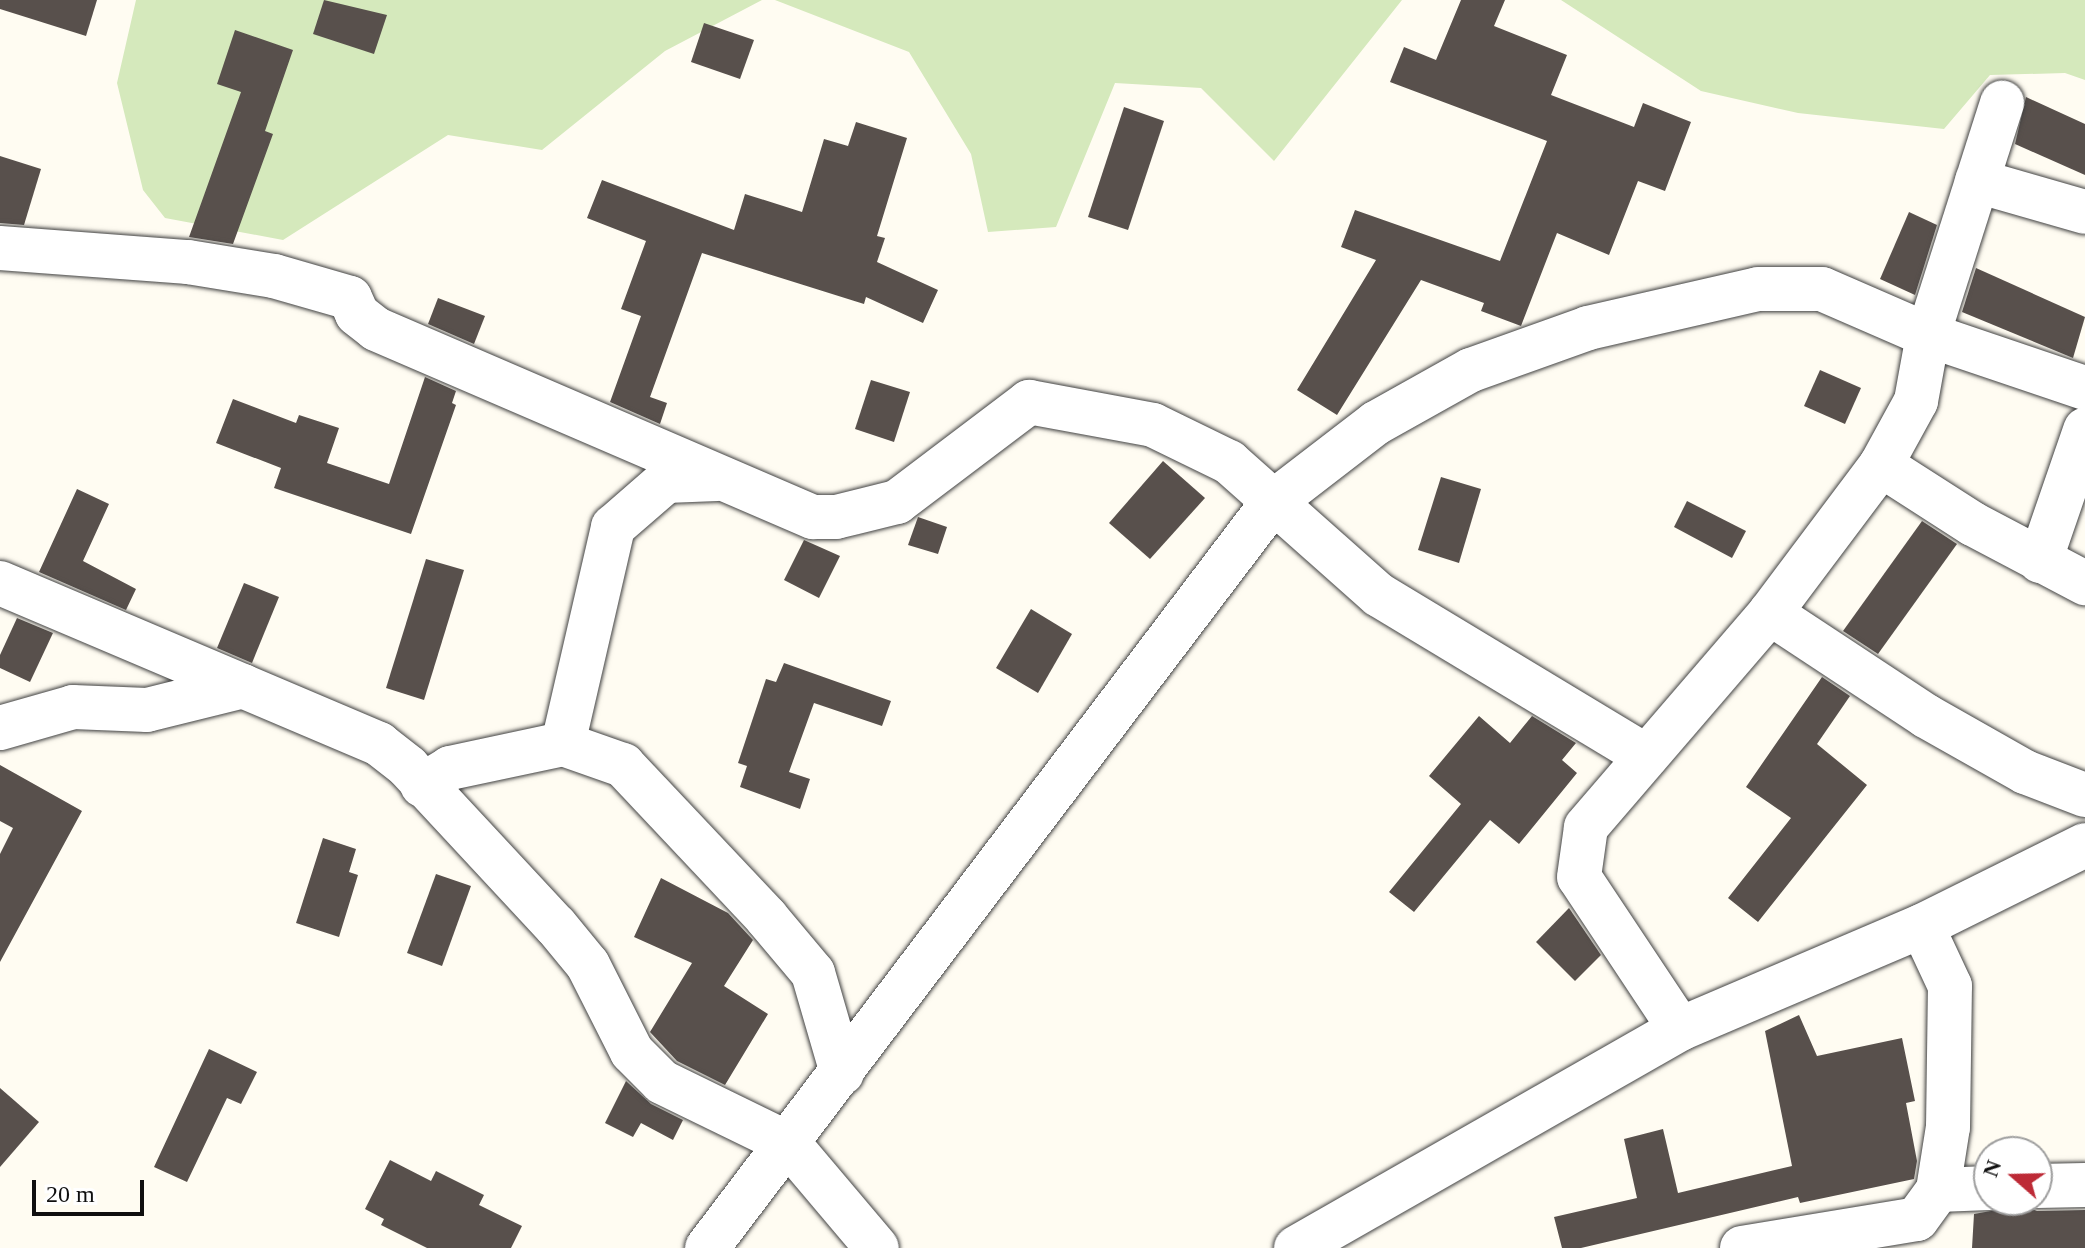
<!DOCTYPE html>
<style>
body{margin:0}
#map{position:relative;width:2085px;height:1248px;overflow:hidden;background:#fffcf2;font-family:"Times New Roman",serif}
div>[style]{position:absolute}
.green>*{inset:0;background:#d5e9bc}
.building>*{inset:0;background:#58504c}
.roads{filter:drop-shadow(0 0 2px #424242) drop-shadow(0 0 2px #424242)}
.street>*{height:44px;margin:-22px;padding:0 22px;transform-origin:22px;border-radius:22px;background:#fff}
span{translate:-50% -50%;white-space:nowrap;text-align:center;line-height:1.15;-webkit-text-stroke:8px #fff;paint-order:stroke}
.north{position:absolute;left:1973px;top:1136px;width:80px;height:80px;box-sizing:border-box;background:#fff;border:2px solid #9f9f9f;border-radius:50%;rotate:290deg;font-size:22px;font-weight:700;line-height:32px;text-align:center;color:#0f0f0f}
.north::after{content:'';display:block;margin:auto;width:28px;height:36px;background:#bd2a36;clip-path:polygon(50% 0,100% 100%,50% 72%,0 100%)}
.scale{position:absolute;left:32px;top:1180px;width:112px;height:36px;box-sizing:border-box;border:4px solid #0f0f0f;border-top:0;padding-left:10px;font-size:24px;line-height:28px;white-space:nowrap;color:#0f0f0f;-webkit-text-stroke:6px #fff;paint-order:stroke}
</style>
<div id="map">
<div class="green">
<div style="clip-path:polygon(136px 0,762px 0,665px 51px,542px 150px,448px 135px,283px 240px,165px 218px,143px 190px,117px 83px)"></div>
<div style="clip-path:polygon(775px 0,1402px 0,1274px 161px,1201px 88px,1115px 83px,1056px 227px,988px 232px,971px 154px,909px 52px)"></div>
<div style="clip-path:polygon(1561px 0,2085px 0,2085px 80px,2065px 73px,1990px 75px,1944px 129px,1798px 113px,1701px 91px)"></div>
</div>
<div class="building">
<div style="clip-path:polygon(0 0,97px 0,86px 36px,0 9px)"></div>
<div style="clip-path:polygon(324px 0,387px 15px,374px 54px,313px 34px)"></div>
<div style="clip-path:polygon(1461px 0,1505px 0,1494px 26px,1567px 55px,1551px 95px,1634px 127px,1643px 103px,1691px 122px,1665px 191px,1638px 181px,1609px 255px,1557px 233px,1521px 326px,1481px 311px,1484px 303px,1421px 280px,1337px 415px,1297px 390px,1376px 260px,1341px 247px,1355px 210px,1500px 261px,1547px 141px,1390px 82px,1404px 47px,1436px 60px)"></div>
<div style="clip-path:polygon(704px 23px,754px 40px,740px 79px,691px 62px)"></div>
<div style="clip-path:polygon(235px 30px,293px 50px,265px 131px,273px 134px,233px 244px,189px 237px,241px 92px,217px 84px)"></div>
<div style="clip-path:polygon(2026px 97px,2085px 124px,2085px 175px,2015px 144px)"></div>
<div style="clip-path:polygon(1124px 107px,1164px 121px,1128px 230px,1088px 217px)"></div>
<div style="clip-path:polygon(856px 122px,907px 138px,877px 236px,885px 238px,877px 262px,938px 290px,923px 323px,866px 297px,864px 304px,702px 253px,650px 397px,667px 403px,660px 424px,610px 402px,641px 316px,621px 309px,646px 241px,587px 218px,602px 180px,734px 230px,745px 194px,802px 212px,824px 139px,848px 146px)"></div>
<div style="clip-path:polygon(0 156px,41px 169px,24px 225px,0 223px)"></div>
<div style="clip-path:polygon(1909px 212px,1937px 225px,1915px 295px,1880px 279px)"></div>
<div style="clip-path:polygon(1976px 268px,2085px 317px,2073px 358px,1962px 312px)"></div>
<div style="clip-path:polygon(438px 298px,485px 316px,474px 344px,428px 324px)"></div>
<div style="clip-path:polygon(1820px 370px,1861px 388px,1845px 424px,1804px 406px)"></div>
<div style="clip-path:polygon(425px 377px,456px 391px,452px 403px,456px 405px,411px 534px,274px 488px,281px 468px,216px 443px,233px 399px,296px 423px,299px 415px,339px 428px,327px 463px,389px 484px)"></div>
<div style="clip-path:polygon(871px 380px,910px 392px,894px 442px,855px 429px)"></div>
<div style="clip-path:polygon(1163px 461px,1205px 498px,1150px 559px,1109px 523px)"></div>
<div style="clip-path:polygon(1441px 477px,1481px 489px,1459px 563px,1418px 550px)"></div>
<div style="clip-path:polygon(77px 489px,109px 504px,83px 561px,136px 589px,126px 610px,39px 572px)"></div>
<div style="clip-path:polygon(1687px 501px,1746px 531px,1732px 558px,1674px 527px)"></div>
<div style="clip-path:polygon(918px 517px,947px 527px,938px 554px,908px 545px)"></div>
<div style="clip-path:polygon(1922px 521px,1957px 544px,1878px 654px,1843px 631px)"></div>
<div style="clip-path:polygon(804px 540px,840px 556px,819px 598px,784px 580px)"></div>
<div style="clip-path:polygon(426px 559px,464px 570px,424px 700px,386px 688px)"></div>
<div style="clip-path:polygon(244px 583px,279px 597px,252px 663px,217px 648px)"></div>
<div style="clip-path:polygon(1031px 609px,1072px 634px,1038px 693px,996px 668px)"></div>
<div style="clip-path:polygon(17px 618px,53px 633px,30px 682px,0 668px,0 655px)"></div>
<div style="clip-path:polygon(784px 663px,891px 701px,882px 726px,814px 703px,789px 772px,810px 779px,800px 809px,740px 787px,747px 766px,738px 763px,766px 679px,776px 682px)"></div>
<div style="clip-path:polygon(1822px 677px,1850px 696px,1817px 744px,1867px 785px,1758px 922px,1728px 898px,1791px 818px,1746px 787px)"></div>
<div style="clip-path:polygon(1479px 716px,1510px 743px,1532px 716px,1576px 743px,1562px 760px,1577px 773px,1519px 844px,1490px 820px,1414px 912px,1389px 892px,1461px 804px,1429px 776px)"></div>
<div style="clip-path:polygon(0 765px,82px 811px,0 962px,0 854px,13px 828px,0 821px)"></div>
<div style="clip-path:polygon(323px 838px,356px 849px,349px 872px,358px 875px,339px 937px,296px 923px)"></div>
<div style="clip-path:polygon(436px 874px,471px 886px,442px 966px,407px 953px)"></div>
<div style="clip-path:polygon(661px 878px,728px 913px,753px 940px,724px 986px,768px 1014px,725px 1085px,677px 1061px,650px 1032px,692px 963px,634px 937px)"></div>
<div style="clip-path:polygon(1569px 908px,1601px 955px,1575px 981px,1536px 942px)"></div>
<div style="clip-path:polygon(1799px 1015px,1817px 1056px,1902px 1038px,1915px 1101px,1906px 1103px,1917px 1161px,1914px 1179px,1800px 1203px,1798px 1197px,1581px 1248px,1562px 1248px,1554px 1217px,1637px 1198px,1624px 1139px,1663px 1129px,1678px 1193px,1792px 1166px,1765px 1031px)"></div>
<div style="clip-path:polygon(209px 1049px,257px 1072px,241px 1104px,227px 1098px,187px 1182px,154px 1167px)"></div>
<div style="clip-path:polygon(626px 1081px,651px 1104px,683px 1120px,673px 1140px,641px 1123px,633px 1137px,605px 1123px)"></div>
<div style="clip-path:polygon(0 1088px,39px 1122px,0 1167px)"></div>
<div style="clip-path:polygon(390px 1160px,431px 1181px,436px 1171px,484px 1195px,479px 1205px,522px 1226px,511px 1248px,427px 1248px,381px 1225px,384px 1219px,365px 1209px)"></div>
<div style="clip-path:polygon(2011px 1200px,2037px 1211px,2085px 1210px,2085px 1248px,1972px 1248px,1974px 1214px,2002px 1209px)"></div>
</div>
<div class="roads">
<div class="street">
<div style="left:1977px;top:181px;width:112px;rotate:16deg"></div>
<div style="left:0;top:248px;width:189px;rotate:4.3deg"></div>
<div style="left:188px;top:262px;width:87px;rotate:9.2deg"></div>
<div style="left:274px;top:276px;width:79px;rotate:16.1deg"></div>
<div style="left:350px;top:298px;width:17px;rotate:66deg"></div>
<div style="left:357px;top:314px;width:24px;rotate:38deg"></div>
<div style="left:376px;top:329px;width:476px;rotate:23.3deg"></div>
<div style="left:813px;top:517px;width:23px"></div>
<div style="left:836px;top:517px;width:63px;rotate:-13.8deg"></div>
<div style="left:897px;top:502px;width:166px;rotate:-37.1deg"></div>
<div style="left:1029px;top:402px;width:126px;rotate:10.5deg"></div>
<div style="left:1153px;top:425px;width:85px;rotate:26deg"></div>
<div style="left:1229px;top:462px;width:200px;rotate:41.6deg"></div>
<div style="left:1379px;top:595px;width:312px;rotate:31.1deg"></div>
<div style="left:1881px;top:465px;width:109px;rotate:32.7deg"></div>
<div style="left:1973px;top:524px;width:127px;rotate:27.8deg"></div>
<div style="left:2040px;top:561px;width:139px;rotate:-71deg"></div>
<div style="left:0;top:583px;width:412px;rotate:23deg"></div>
<div style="left:379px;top:744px;width:37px;rotate:38deg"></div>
<div style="left:408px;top:767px;width:217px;rotate:47.1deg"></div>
<div style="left:556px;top:926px;width:50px;rotate:50.6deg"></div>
<div style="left:588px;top:965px;width:97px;rotate:63.2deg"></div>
<div style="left:632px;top:1052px;width:42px;rotate:45deg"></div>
<div style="left:662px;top:1082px;width:141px;rotate:26deg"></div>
<div style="left:789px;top:1144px;width:136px;rotate:49.8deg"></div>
<div style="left:1770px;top:613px;width:187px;rotate:33.4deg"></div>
<div style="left:1926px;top:716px;width:114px;rotate:29.5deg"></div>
<div style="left:2025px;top:772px;width:64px;rotate:21deg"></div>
<div style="left:0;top:728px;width:76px;rotate:-16deg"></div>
<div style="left:73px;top:707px;width:74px;rotate:2.3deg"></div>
<div style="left:147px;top:710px;width:99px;rotate:-14deg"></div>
<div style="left:563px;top:744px;width:64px;rotate:19.3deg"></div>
<div style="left:623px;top:765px;width:209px;rotate:46.7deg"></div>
<div style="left:766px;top:917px;width:73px;rotate:50deg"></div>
<div style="left:813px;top:973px;width:104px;rotate:73.8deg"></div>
<div style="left:422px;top:785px;width:33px;rotate:-31deg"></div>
<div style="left:450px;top:768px;width:116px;rotate:-12deg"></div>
<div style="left:563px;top:744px;width:223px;rotate:-77deg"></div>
<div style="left:613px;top:527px;width:70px;rotate:-41deg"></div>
<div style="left:666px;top:481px;width:51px;rotate:-2.2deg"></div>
<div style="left:1680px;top:1029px;width:182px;rotate:-123.6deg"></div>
<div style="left:1579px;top:877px;width:50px;rotate:-82deg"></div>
<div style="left:1586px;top:827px;width:282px;rotate:-49.3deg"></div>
<div style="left:1770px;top:613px;width:185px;rotate:-53.1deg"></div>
<div style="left:1881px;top:465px;width:73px;rotate:-61.3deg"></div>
<div style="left:1916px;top:401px;width:67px;rotate:-79.7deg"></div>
<div style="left:1928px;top:335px;width:244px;rotate:-72.3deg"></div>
<div style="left:2037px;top:1186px;width:48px;rotate:-1.2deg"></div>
<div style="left:1938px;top:1190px;width:51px;rotate:-2.2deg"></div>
<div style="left:707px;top:1248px;width:935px;rotate:-52.82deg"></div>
<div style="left:1272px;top:503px;width:131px;rotate:-37.6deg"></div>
<div style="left:1376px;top:423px;width:109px;rotate:-29.2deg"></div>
<div style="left:1471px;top:370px;width:124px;rotate:-19.7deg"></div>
<div style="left:1588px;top:328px;width:174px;rotate:-12.9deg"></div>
<div style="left:1758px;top:289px;width:64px"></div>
<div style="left:1822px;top:289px;width:116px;rotate:23.5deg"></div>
<div style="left:1928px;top:335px;width:166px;rotate:18.7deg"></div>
<div style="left:1296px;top:1248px;width:442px;rotate:-29.7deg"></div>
<div style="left:1680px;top:1029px;width:263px;rotate:-23.1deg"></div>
<div style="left:1922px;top:926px;width:182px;rotate:-26.4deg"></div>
<div style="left:1742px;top:1248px;width:177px;rotate:-9.4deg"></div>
<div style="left:1917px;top:1219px;width:36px;rotate:-54deg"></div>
<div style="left:1938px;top:1190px;width:64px;rotate:-81deg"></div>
<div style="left:1948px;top:1127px;width:141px;rotate:-89.2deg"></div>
<div style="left:1950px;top:986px;width:66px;rotate:-115deg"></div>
</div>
</div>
<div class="north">N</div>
<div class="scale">20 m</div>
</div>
